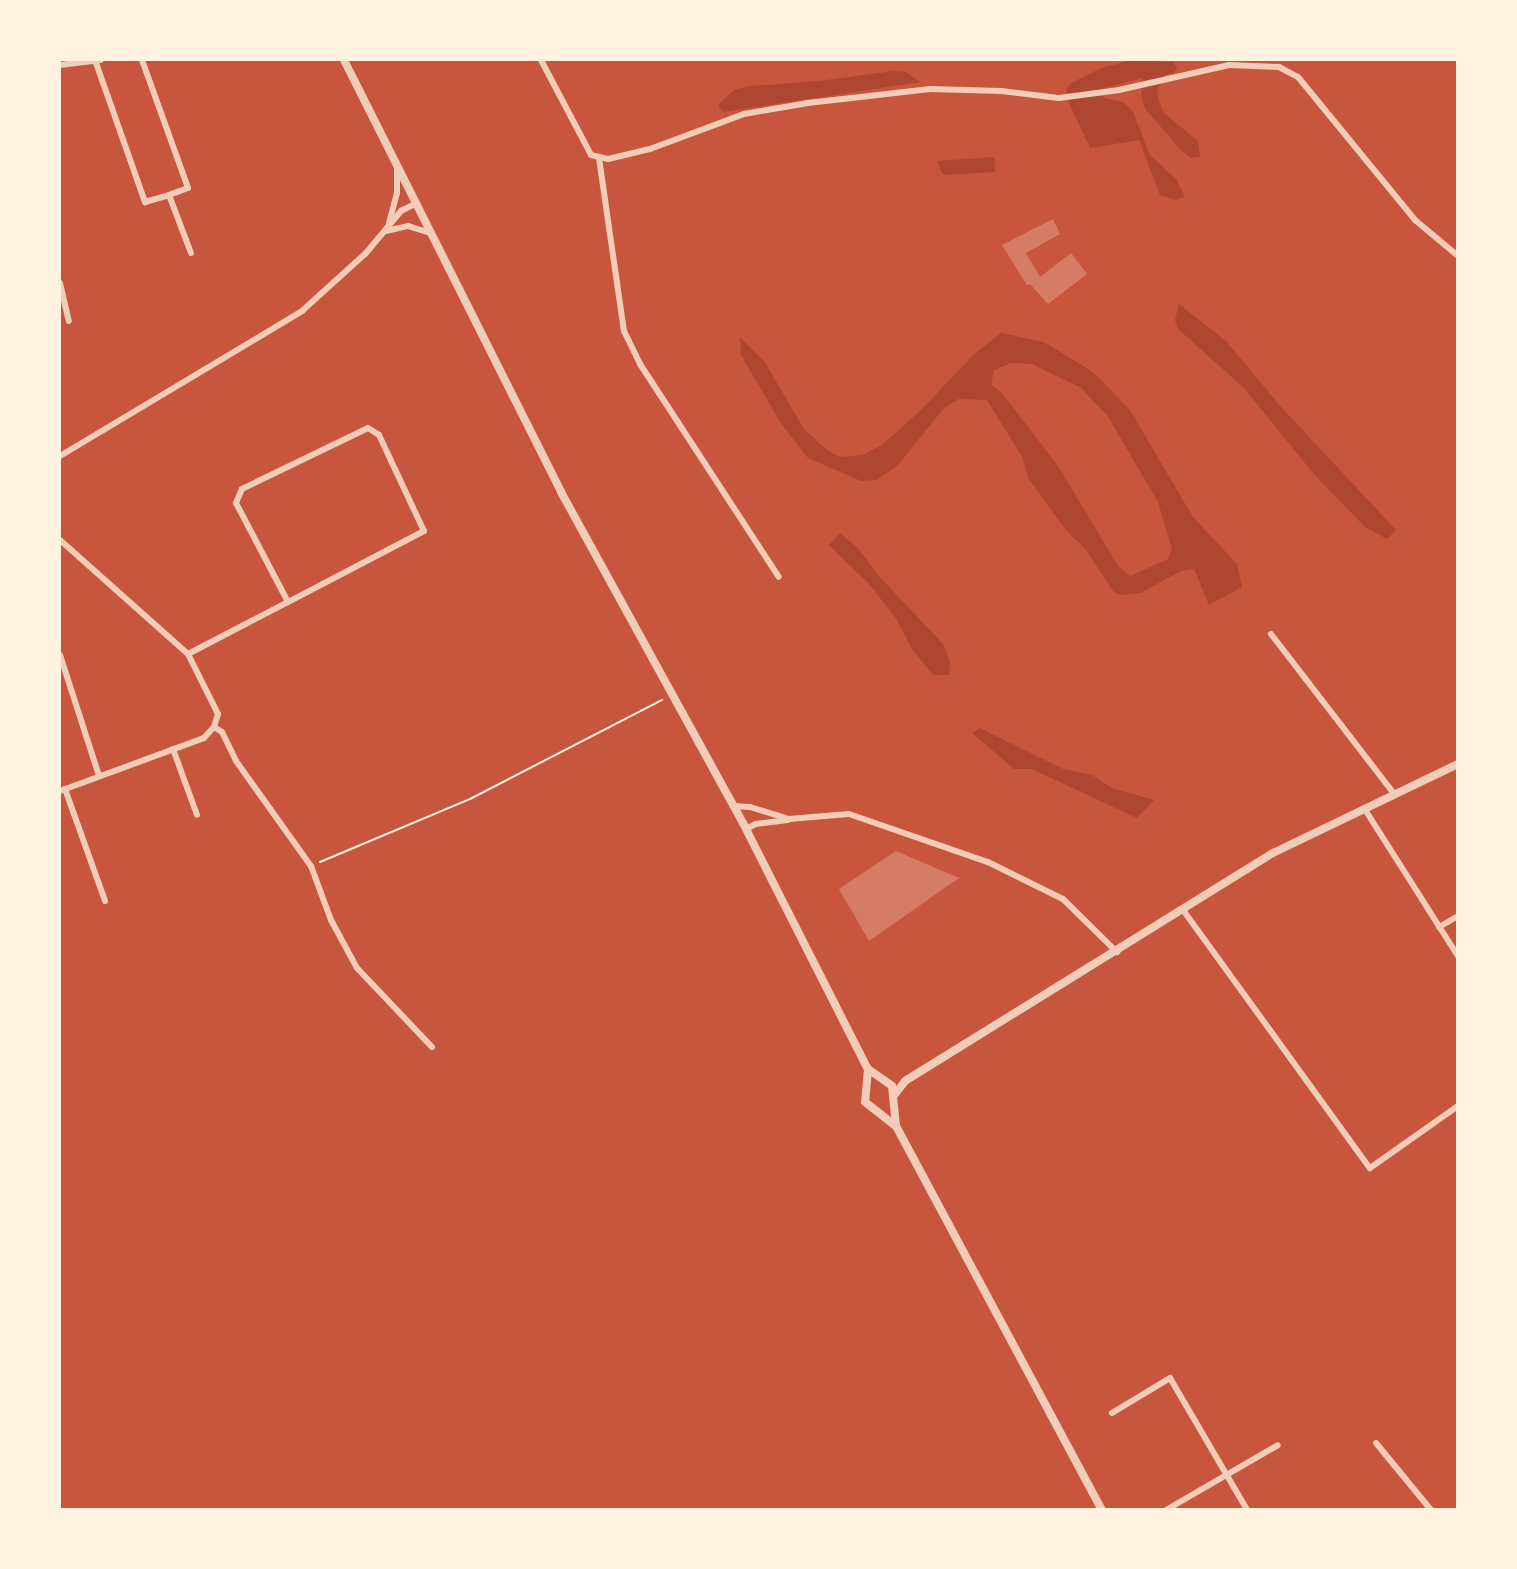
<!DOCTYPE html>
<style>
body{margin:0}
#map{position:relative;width:1517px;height:1569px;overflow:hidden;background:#c8553d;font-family:Figtree,sans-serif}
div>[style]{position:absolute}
.green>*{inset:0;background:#ae4732}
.building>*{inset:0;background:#d67c66}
.path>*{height:2px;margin:-1px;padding:0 1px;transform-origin:1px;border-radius:1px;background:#fff3e0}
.minor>*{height:6px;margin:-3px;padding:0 3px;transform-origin:3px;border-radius:3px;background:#f1ccb7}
.tertiary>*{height:8px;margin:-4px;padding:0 4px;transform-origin:4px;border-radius:4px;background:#f1ccb7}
span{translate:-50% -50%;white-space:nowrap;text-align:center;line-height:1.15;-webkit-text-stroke:7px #fff3e0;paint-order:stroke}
.frame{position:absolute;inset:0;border:61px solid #fff3e0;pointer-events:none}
</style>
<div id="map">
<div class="green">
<div style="clip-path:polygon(1132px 60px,1174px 62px,1177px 68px,1174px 73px,1165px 75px,1157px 91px,1159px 101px,1164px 113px,1198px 141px,1200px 157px,1191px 158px,1181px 150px,1146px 110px,1141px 97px,1143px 78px,1100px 89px,1104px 98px,1123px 102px,1132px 110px,1150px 155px,1176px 179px,1185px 197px,1175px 200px,1160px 195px,1139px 140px,1090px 148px,1069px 103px,1066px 89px,1071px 83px,1101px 68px)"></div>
<div style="clip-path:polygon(894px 71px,906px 72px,920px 82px,723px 112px,718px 105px,734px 90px,750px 86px,819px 81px)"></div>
<div style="clip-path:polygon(994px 157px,995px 172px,943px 175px,937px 161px)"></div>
<div style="clip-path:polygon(1179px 304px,1226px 341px,1281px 407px,1396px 530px,1387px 539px,1365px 527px,1313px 473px,1244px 388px,1178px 329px,1175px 320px)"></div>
<div style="clip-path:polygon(evenodd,1001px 333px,1044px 342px,1093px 372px,1130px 410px,1193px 517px,1237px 564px,1242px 587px,1209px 605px,1194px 569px,1181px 571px,1140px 593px,1120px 595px,1113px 591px,1086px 550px,1066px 530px,1028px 478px,1023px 458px,987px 400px,959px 399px,944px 408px,898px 465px,877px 480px,861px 481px,808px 458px,780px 422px,741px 355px,740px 337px,764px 361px,804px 429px,827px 450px,840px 457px,863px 455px,882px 445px,921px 410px,974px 354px,1001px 333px,1011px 363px,1032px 364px,1081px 388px,1107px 415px,1158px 502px,1172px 549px,1168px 559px,1130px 576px,1118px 566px,1058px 466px,1002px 393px,991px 385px,994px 370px,1011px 363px)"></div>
<div style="clip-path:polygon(840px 533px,858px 548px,878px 575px,943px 644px,950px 662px,949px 675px,933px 675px,912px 649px,895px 617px,869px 584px,829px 545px)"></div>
<div style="clip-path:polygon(980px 728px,1063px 769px,1092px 775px,1112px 788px,1154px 800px,1137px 818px,1032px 769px,1014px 769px,972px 733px)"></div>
</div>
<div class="building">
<div style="clip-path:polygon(1053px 219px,1060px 234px,1026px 253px,1040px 277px,1071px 253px,1087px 274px,1048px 304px,1030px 284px,1027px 285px,1002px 245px)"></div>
<div style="clip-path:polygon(896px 851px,959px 878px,869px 941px,839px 889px)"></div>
</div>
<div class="path">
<div style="left:320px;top:862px;width:165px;rotate:-22.8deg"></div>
<div style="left:472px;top:798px;width:214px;rotate:-27.3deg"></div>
</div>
<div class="minor">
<div style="left:95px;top:60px;width:151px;rotate:70.6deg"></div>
<div style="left:145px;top:202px;width:25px;rotate:-16deg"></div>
<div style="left:169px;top:195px;width:62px;rotate:69.2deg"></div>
<div style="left:142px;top:60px;width:136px;rotate:70.2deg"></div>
<div style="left:188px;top:188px;width:20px;rotate:160deg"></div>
<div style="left:541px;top:60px;width:107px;rotate:62.2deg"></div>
<div style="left:591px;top:155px;width:17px;rotate:13deg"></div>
<div style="left:608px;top:159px;width:43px;rotate:-13.4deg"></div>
<div style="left:650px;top:149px;width:100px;rotate:-20.4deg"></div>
<div style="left:744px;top:114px;width:65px;rotate:-9.8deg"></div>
<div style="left:808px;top:103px;width:123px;rotate:-6.5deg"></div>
<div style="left:930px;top:89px;width:71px;rotate:1.6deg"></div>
<div style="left:1001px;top:91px;width:58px;rotate:6.9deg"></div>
<div style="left:1059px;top:98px;width:61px;rotate:-7.6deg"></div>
<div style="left:1119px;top:90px;width:113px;rotate:-12.8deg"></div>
<div style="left:1229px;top:65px;width:50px;rotate:2.3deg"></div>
<div style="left:1279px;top:67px;width:21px;rotate:28deg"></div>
<div style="left:1298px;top:77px;width:185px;rotate:50.7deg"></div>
<div style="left:1415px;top:220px;width:56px;rotate:39.9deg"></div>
<div style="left:60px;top:65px;width:41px;rotate:-7deg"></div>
<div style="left:599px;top:158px;width:175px;rotate:81.8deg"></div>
<div style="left:624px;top:331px;width:37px;rotate:64deg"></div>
<div style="left:640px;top:364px;width:254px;rotate:56.9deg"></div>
<div style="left:389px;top:223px;width:31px;rotate:-75deg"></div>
<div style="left:397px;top:193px;width:24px;rotate:-90deg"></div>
<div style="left:386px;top:231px;width:23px;rotate:-13deg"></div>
<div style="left:408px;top:226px;width:24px;rotate:17deg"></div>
<div style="left:60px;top:283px;width:39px;rotate:77deg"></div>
<div style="left:368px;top:428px;width:13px;rotate:32deg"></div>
<div style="left:379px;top:435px;width:106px;rotate:64.9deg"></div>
<div style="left:424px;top:531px;width:153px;rotate:152.4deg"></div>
<div style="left:288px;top:602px;width:112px;rotate:-117.7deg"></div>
<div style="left:236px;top:503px;width:15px;rotate:-67deg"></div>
<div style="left:242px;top:489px;width:140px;rotate:-25.8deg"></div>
<div style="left:60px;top:456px;width:282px;rotate:-30.9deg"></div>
<div style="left:302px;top:311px;width:86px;rotate:-42.2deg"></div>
<div style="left:366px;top:253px;width:55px;rotate:-50.2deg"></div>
<div style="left:401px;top:211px;width:18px;rotate:-27deg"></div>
<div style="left:60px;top:540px;width:171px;rotate:41.7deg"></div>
<div style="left:188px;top:654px;width:67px;rotate:63.4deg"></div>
<div style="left:218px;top:714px;width:14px;rotate:107deg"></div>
<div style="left:1271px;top:634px;width:202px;rotate:52.4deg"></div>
<div style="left:188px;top:654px;width:113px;rotate:-27.5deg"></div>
<div style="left:60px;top:655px;width:127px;rotate:72.1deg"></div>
<div style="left:214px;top:727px;width:9px;rotate:32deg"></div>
<div style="left:222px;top:732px;width:32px;rotate:64deg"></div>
<div style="left:236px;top:761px;width:129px;rotate:54.5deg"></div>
<div style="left:311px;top:866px;width:58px;rotate:69.7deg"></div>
<div style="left:331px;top:920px;width:55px;rotate:61.6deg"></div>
<div style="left:357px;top:968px;width:109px;rotate:46.5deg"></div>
<div style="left:173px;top:749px;width:70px;rotate:70deg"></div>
<div style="left:65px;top:789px;width:119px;rotate:70.3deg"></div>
<div style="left:60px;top:791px;width:153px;rotate:-20.2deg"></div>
<div style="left:204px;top:738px;width:15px;rotate:-48deg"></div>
<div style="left:733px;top:806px;width:17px;rotate:3deg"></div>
<div style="left:750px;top:807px;width:41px;rotate:17.1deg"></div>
<div style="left:789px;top:819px;width:60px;rotate:-4.8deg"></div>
<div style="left:849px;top:814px;width:147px;rotate:19.1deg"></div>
<div style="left:988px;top:862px;width:84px;rotate:26.3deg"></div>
<div style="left:1063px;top:899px;width:76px;rotate:44.5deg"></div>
<div style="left:1364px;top:808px;width:175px;rotate:57.6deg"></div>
<div style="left:746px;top:829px;width:11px;rotate:-27deg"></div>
<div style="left:756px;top:824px;width:32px;rotate:-7deg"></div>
<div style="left:1183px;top:910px;width:319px;rotate:54.1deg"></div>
<div style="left:1370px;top:1168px;width:108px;rotate:-35.2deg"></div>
<div style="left:1439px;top:927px;width:22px;rotate:-30deg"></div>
<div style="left:1112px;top:1413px;width:68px;rotate:-31.1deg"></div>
<div style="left:1170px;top:1378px;width:153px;rotate:59.7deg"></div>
<div style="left:1376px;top:1443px;width:87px;rotate:50.6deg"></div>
<div style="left:1166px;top:1510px;width:129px;rotate:-30.1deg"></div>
</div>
<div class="tertiary">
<div style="left:344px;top:60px;width:483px;rotate:63.3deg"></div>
<div style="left:561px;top:492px;width:384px;rotate:61.2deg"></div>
<div style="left:746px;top:829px;width:269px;rotate:63.1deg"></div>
<div style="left:868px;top:1069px;width:29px;rotate:35deg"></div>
<div style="left:892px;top:1086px;width:40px;rotate:84.3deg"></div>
<div style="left:896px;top:1126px;width:436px;rotate:61.8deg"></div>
<div style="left:868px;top:1069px;width:33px;rotate:95deg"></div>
<div style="left:865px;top:1102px;width:39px;rotate:38deg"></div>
<div style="left:895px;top:1094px;width:16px;rotate:-52deg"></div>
<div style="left:905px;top:1081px;width:433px;rotate:-31.8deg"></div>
<div style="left:1273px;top:853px;width:205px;rotate:-25.7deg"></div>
</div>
<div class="frame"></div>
</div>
